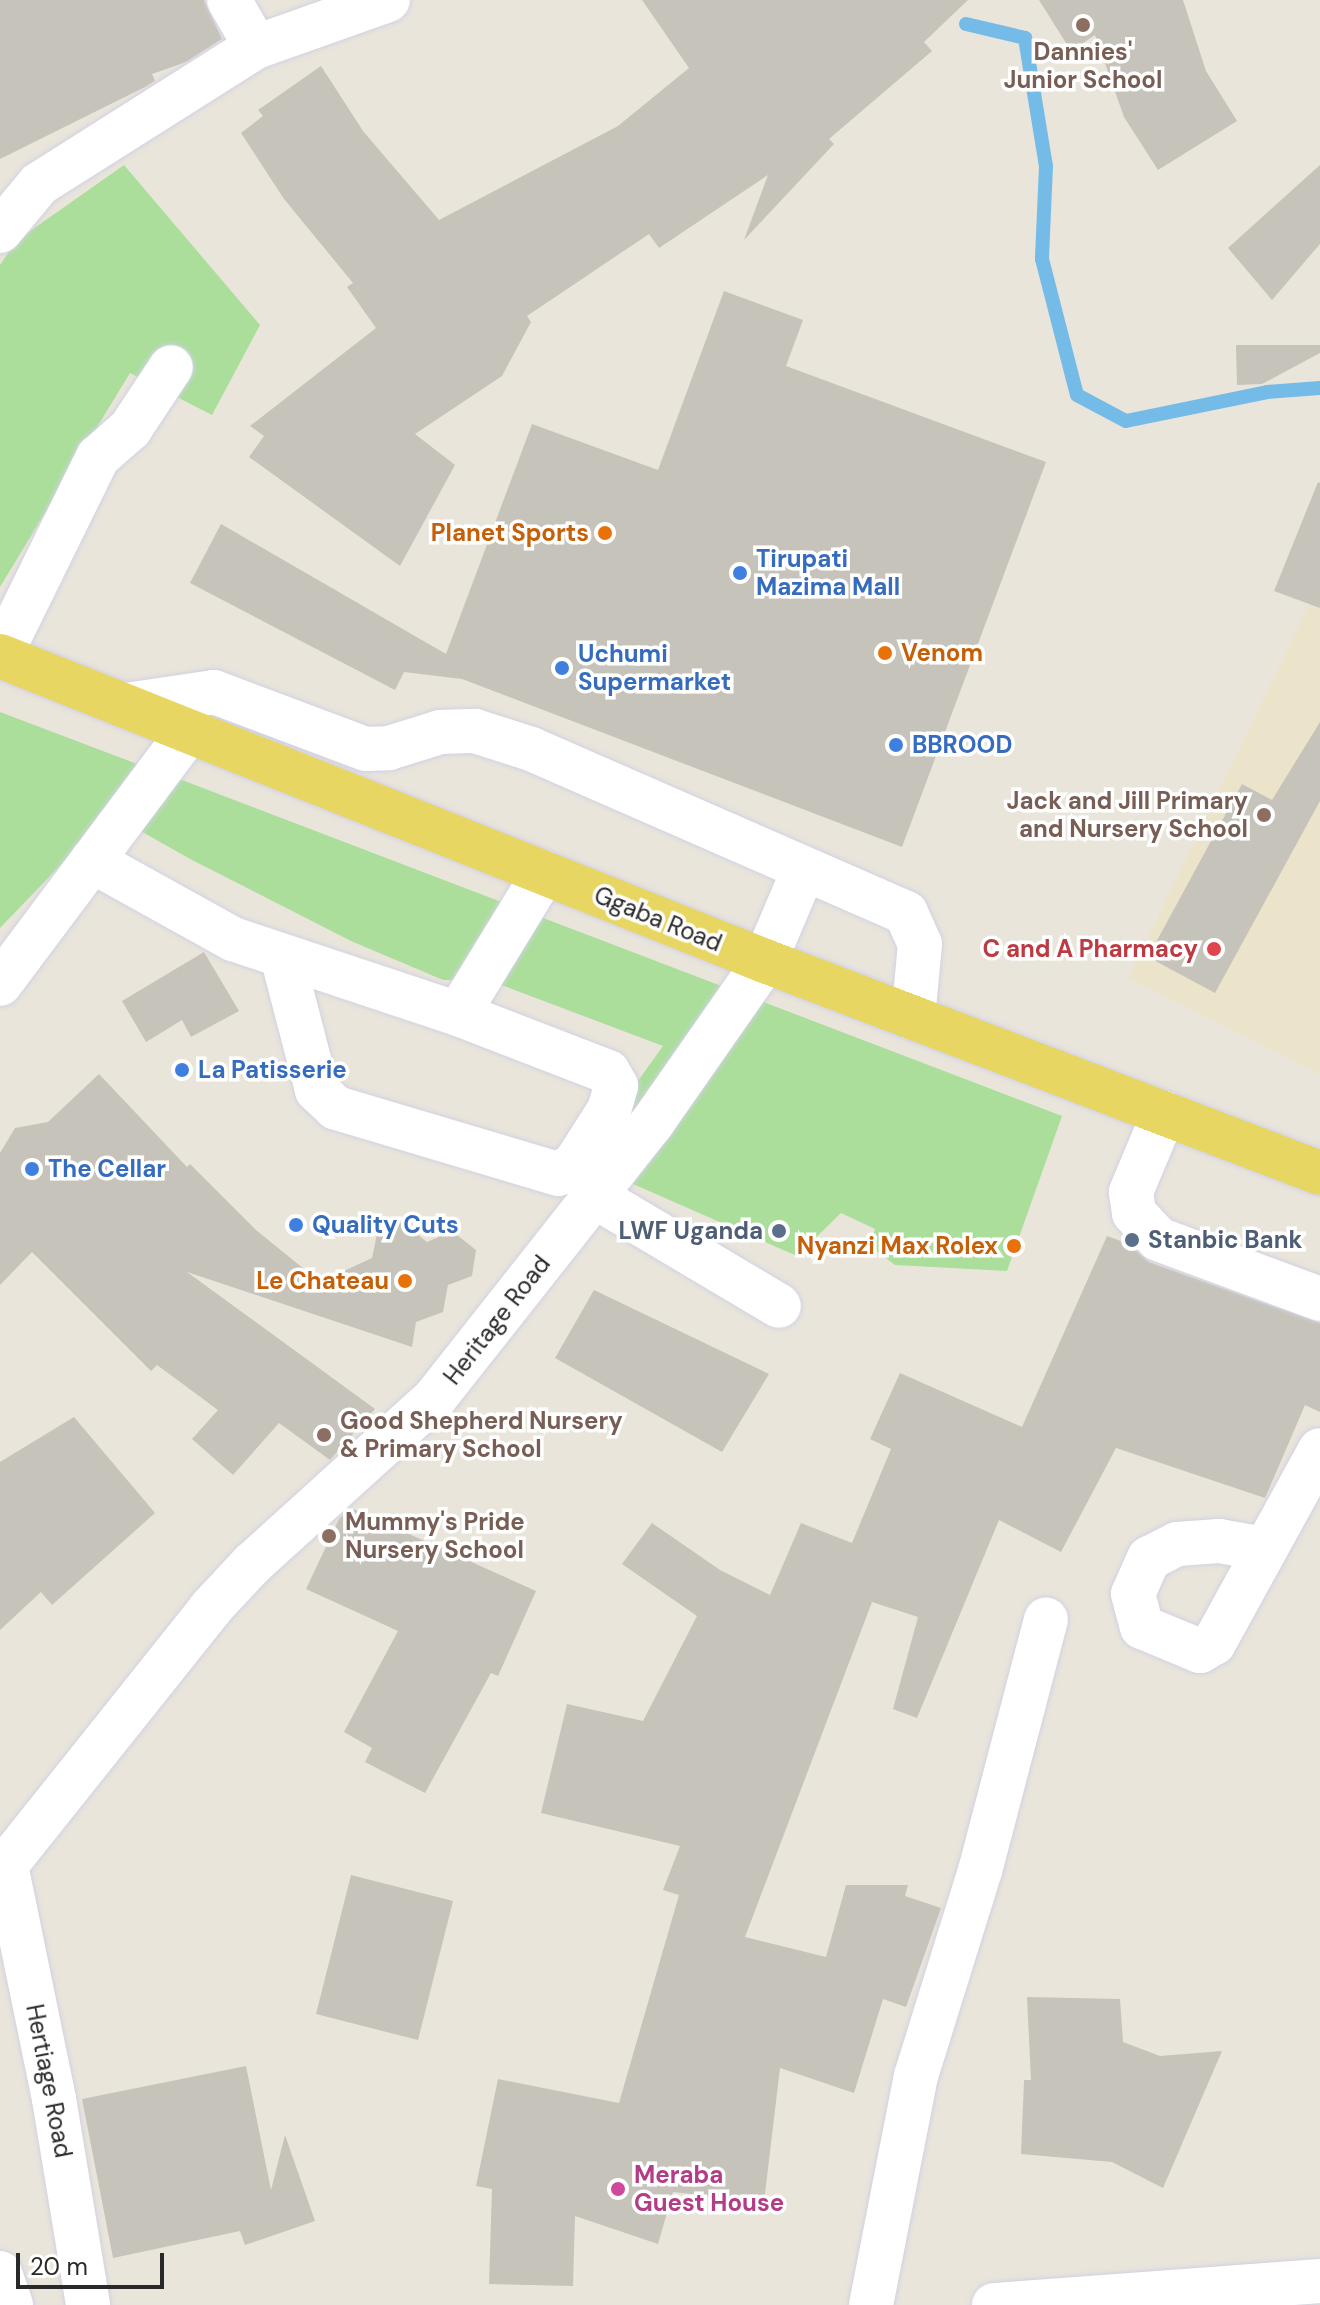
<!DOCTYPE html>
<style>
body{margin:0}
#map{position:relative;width:1320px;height:2305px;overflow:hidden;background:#eae5db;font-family:"DM Sans",sans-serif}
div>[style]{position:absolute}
.education>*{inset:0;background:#ebe4cb}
.green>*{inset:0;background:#abde9b}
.stream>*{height:14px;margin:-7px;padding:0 7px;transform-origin:7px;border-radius:7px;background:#74bce7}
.building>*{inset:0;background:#c6c3ba}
.roads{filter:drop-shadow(0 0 2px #d1d2e1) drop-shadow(0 0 2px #d1d2e1)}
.minor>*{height:44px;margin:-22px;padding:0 22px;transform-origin:22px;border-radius:22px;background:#fff}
.major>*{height:44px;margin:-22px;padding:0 22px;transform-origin:22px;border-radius:22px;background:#e8d663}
.dots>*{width:22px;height:22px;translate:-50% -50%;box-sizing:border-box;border:4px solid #fff;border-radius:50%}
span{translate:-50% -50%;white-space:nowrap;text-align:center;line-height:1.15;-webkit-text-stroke:7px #fff;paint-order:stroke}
.education-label{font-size:24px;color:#785e54;font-weight:700}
.right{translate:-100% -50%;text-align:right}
.left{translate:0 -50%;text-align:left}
.food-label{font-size:24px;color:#c56008;font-weight:700}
.shop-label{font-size:24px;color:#366cbe;font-weight:700}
.street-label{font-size:24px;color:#292929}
.health-label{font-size:24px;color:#be3a42;font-weight:700}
.service-label{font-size:24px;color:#4e5e75;font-weight:700}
.hotel-label{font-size:24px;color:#b23c85;font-weight:700}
.scale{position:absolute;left:16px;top:2253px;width:148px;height:36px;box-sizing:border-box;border:4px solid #292929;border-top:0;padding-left:10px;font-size:24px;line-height:28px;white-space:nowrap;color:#292929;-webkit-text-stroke:6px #fff;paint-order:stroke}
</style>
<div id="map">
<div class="education">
<div style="clip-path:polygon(1320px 582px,1320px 1074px,1128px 978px)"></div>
</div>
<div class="green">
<div style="clip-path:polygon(124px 165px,260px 325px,212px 415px,130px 373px,0 587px,0 265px,16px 241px)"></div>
<div style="clip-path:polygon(0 712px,140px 765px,108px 816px,0 928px)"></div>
<div style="clip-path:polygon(174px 777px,1062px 1116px,1007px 1271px,895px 1265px,870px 1246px,875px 1229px,841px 1213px,797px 1256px,633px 1184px,653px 1149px,617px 1110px,663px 1046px,488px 980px,443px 980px,351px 941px,192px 860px,137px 829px)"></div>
</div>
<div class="stream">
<div style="left:966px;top:24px;width:61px;rotate:13.3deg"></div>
<div style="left:1025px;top:38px;width:130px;rotate:80.7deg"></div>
<div style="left:1046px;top:166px;width:93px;rotate:92.5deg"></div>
<div style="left:1042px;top:259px;width:140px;rotate:75.6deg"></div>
<div style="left:1077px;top:395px;width:55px;rotate:28deg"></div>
<div style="left:1126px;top:421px;width:144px;rotate:-11.6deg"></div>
<div style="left:1267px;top:392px;width:53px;rotate:-4.3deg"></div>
</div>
<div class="building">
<div style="clip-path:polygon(0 0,204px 0,222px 39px,186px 62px,152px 74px,155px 81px,145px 87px,0 159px)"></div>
<div style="clip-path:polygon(642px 0,968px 0,924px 42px,932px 51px,829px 139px,834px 144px,744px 240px,768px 175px,659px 248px,649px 234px,527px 316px,531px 322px,502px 376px,415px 434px,455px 465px,400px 566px,249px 457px,264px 436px,250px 426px,376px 328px,347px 287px,353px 283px,284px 199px,241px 133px,263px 116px,258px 110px,321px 66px,363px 131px,439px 220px,618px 126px,689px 68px)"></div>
<div style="clip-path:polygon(1039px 0,1183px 0,1206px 71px,1237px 121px,1158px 170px,1124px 117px,1095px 35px,1071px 51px)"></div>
<div style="clip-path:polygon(1320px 165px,1320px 244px,1272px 300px,1228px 248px)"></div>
<div style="clip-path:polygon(724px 291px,803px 320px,786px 366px,1046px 462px,902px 847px,462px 679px,404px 672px,395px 690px,190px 583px,221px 524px,446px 654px,532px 424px,658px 470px)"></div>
<div style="clip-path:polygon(1236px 345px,1320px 345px,1320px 353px,1262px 384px,1237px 385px)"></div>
<div style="clip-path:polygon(1318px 482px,1320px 483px,1320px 608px,1274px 591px)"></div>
<div style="clip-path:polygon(1320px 722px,1320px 801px,1215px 993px,1148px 957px,1242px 784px,1272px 800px)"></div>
<div style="clip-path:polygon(204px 952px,239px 1011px,191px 1037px,182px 1020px,146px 1042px,122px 1001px)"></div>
<div style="clip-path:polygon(99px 1074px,187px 1167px,190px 1164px,256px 1230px,320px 1282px,372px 1258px,377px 1234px,402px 1222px,427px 1242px,452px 1231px,476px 1250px,472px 1276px,448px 1285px,443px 1312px,416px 1322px,412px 1347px,187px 1272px,375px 1409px,330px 1460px,279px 1423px,233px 1475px,192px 1439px,218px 1410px,157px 1365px,151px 1371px,32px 1252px,0 1285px,0 1153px,15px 1128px,48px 1122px)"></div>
<div style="clip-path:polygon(1107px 1236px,1129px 1244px,1149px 1262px,1320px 1323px,1320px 1412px,1305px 1405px,1265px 1498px,1116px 1448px,1061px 1552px,999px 1520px,917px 1718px,893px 1709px,918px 1617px,872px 1602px,745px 1937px,826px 1957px,846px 1885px,908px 1885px,905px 1896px,941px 1908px,906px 2007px,883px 1999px,854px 2093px,780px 2068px,764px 2202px,673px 2192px,658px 2244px,575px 2216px,573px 2286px,489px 2284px,492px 2189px,476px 2186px,498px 2079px,619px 2103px,679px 1895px,663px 1890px,680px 1846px,541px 1813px,567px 1704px,643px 1721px,697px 1616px,622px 1564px,652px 1523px,720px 1570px,770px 1595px,801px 1523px,852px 1543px,891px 1449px,870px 1439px,900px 1373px,1022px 1427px)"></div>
<div style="clip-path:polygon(594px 1290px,769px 1374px,722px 1452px,555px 1358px)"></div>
<div style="clip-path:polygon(74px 1417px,155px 1513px,52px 1605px,41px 1592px,0 1630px,0 1462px)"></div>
<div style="clip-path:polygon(351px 1508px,536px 1591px,498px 1676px,491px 1673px,425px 1793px,365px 1762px,372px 1748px,344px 1732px,398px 1631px,306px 1589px,339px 1519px)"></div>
<div style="clip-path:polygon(351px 1875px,453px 1901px,418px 2040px,316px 2014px)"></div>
<div style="clip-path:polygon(1027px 1997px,1120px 1999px,1123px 2042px,1160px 2056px,1222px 2051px,1163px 2188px,1112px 2162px,1021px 2154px,1024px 2080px,1031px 2080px)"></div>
<div style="clip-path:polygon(246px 2066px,271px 2190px,285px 2135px,315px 2221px,245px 2245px,240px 2231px,113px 2258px,82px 2099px)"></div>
</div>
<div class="roads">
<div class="minor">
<div style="left:229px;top:0;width:54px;rotate:60.1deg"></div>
<div style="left:0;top:231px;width:61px;rotate:-50.3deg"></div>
<div style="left:39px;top:184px;width:257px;rotate:-32.3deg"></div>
<div style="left:256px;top:47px;width:140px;rotate:-19.6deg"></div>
<div style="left:0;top:656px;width:222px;rotate:-63.8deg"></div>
<div style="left:98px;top:457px;width:43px;rotate:-41.2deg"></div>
<div style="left:130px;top:429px;width:74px;rotate:-56.5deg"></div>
<div style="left:126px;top:705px;width:89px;rotate:-8.4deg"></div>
<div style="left:214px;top:692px;width:162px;rotate:20.6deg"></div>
<div style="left:366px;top:749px;width:23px;rotate:-2deg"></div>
<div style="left:389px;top:748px;width:53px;rotate:-17.4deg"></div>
<div style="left:440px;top:732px;width:35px;rotate:-2deg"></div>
<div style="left:475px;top:731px;width:59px;rotate:17.8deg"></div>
<div style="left:531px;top:749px;width:409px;rotate:23.6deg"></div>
<div style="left:906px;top:913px;width:34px;rotate:66deg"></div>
<div style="left:920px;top:944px;width:74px;rotate:95.4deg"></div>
<div style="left:92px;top:861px;width:161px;rotate:29deg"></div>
<div style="left:233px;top:939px;width:237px;rotate:18.4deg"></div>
<div style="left:458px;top:1014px;width:161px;rotate:21.1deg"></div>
<div style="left:608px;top:1072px;width:16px;rotate:60deg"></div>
<div style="left:616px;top:1086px;width:25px;rotate:106deg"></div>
<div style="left:609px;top:1110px;width:65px;rotate:122.5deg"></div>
<div style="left:574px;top:1165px;width:18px;rotate:151deg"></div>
<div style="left:558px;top:1174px;width:232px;rotate:-163.4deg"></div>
<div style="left:336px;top:1108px;width:26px;rotate:-137deg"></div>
<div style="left:317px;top:1090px;width:138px;rotate:-104.6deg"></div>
<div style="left:0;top:984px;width:316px;rotate:-53.2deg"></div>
<div style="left:458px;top:1014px;width:165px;rotate:-58.6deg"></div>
<div style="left:1164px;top:1113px;width:86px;rotate:112.7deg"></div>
<div style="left:1131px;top:1192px;width:21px;rotate:82deg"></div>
<div style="left:1134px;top:1213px;width:35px;rotate:47deg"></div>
<div style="left:1158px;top:1239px;width:173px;rotate:20.3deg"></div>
<div style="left:594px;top:1196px;width:215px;rotate:30.7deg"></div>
<div style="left:1264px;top:1549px;width:46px;rotate:-169.9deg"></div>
<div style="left:1219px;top:1541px;width:42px;rotate:175.9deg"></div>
<div style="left:1177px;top:1544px;width:31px;rotate:153deg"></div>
<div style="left:1149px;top:1558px;width:39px;rotate:114deg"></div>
<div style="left:1133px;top:1594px;width:34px;rotate:75deg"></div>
<div style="left:1142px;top:1627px;width:63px;rotate:22.5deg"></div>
<div style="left:1200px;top:1651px;width:16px;rotate:-30deg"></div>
<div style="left:1214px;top:1643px;width:220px;rotate:-61.2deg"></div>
<div style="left:0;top:1860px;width:8px;rotate:40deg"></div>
<div style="left:6px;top:1865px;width:239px;rotate:78.4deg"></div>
<div style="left:54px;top:2099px;width:209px;rotate:80.6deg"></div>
<div style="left:6px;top:1865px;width:327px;rotate:-51.4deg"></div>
<div style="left:210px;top:1609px;width:62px;rotate:-47deg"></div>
<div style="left:252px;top:1564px;width:246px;rotate:-42.2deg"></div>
<div style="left:434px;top:1399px;width:352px;rotate:-51.7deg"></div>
<div style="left:652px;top:1123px;width:198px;rotate:-55.1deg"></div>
<div style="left:765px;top:961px;width:100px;rotate:-67deg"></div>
<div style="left:0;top:2273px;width:34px;rotate:71deg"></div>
<div style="left:871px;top:2305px;width:233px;rotate:-78.9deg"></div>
<div style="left:916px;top:2076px;width:215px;rotate:-72.7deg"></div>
<div style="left:980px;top:1871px;width:260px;rotate:-75.3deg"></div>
<div style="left:994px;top:2305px;width:327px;rotate:-4.2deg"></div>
</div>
<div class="major">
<div style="left:0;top:656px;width:824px;rotate:21.74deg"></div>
<div style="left:765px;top:961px;width:594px;rotate:20.91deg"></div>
</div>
</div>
<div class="dots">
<div style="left:1083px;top:25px;background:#8d6e63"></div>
<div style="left:605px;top:533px;background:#e8710a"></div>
<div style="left:740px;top:573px;background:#3f7fe0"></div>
<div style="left:885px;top:653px;background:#e8710a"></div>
<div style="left:562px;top:668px;background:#3f7fe0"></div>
<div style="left:896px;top:745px;background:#3f7fe0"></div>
<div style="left:1264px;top:815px;background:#8d6e63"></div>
<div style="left:1214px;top:949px;background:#e0444e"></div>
<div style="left:182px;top:1070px;background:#3f7fe0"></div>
<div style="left:32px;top:1169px;background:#3f7fe0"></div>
<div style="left:296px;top:1225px;background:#3f7fe0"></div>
<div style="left:779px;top:1231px;background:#5c6f8a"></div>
<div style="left:1132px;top:1240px;background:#5c6f8a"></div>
<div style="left:1014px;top:1246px;background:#e8710a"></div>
<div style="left:405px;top:1281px;background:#e8710a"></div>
<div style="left:324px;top:1435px;background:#8d6e63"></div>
<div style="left:329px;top:1536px;background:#8d6e63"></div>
<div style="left:618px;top:2189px;background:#d1479c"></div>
</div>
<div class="education-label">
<span style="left:1083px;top:66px">Dannies'<br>Junior School</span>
<span class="right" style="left:1248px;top:815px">Jack and Jill Primary<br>and Nursery School</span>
<span class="left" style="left:340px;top:1435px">Good Shepherd Nursery<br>&amp; Primary School</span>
<span class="left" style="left:345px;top:1536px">Mummy's Pride<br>Nursery School</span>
</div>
<div class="food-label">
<span class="right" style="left:589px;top:533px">Planet Sports</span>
<span class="left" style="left:901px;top:653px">Venom</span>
<span class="right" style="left:998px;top:1246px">Nyanzi Max Rolex</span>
<span class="right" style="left:389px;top:1281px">Le Chateau</span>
</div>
<div class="shop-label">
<span class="left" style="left:756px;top:573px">Tirupati<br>Mazima Mall</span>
<span class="left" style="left:578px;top:668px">Uchumi<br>Supermarket</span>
<span class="left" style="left:912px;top:745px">BBROOD</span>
<span class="left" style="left:198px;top:1070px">La Patisserie</span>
<span class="left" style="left:48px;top:1169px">The Cellar</span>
<span class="left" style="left:312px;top:1225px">Quality Cuts</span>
</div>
<div class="street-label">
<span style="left:658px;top:919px;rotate:22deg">Ggaba Road</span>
<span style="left:497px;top:1320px;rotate:-52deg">Heritage Road</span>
<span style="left:49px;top:2081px;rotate:79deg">Hertiage Road</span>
</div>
<div class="health-label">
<span class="right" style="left:1198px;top:949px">C and A Pharmacy</span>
</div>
<div class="service-label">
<span class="right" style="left:763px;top:1231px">LWF Uganda</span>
<span class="left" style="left:1148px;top:1240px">Stanbic Bank</span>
</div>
<div class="hotel-label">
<span class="left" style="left:634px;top:2189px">Meraba<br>Guest House</span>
</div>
<div class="scale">20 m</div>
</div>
